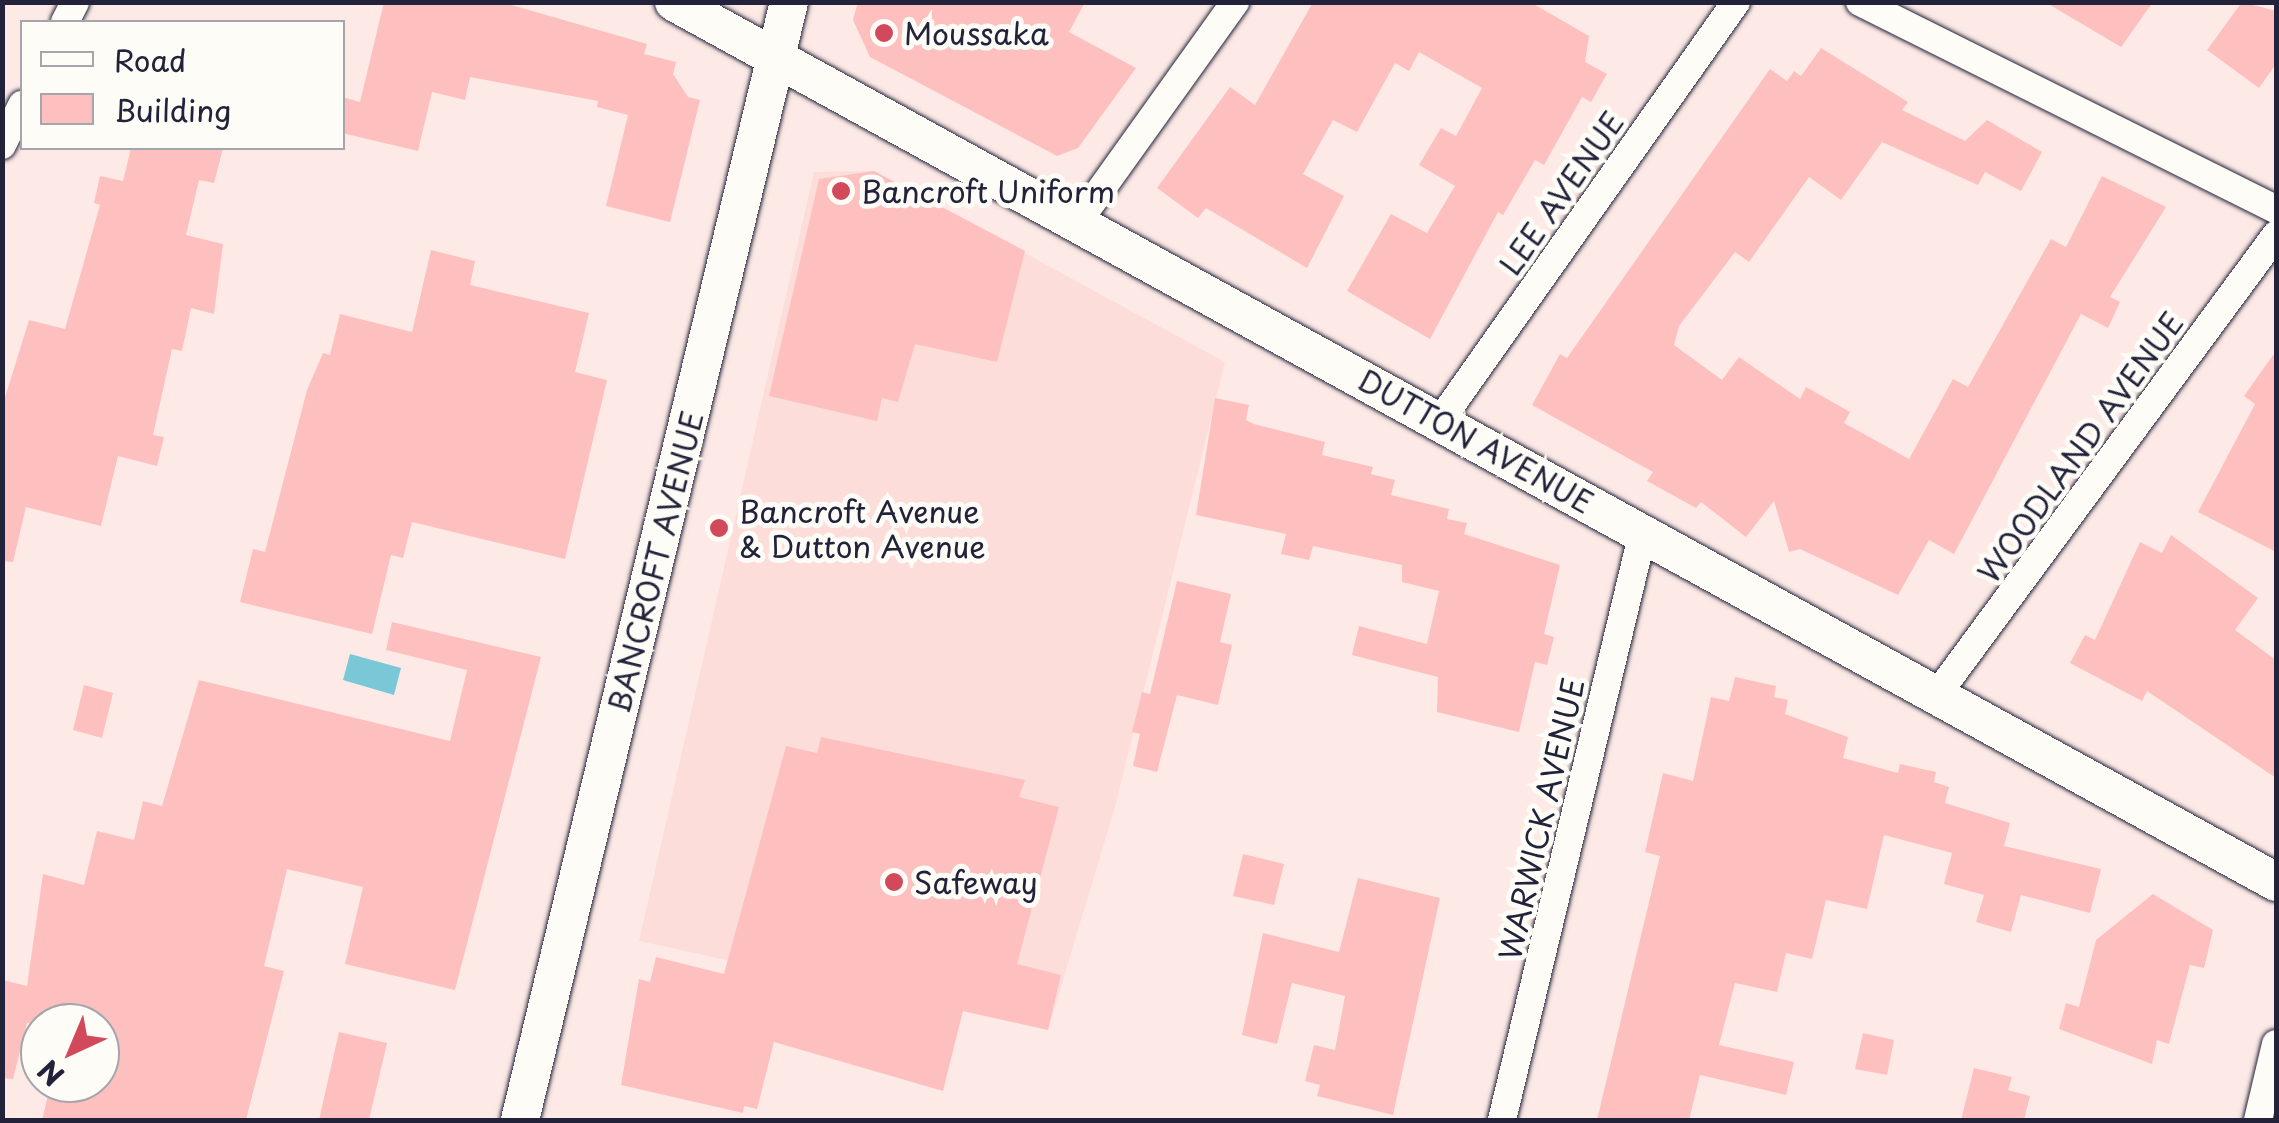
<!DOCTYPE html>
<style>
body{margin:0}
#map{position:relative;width:2279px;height:1123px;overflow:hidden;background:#fdeae6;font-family:"Playpen Sans",sans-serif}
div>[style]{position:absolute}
.built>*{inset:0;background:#fdddda}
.water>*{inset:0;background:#79c7d7}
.building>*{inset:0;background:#fdc0bf}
.roads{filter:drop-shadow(0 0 2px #22223b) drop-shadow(0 0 2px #22223b)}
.street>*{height:28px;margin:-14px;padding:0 14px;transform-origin:14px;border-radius:14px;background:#fdfcf7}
.secondary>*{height:38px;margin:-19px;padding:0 19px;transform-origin:19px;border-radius:19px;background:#fdfcf7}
.dots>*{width:28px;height:28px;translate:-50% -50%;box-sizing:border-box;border:5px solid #fdfcf7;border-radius:50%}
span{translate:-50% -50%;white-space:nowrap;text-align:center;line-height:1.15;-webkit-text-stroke:10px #fdfcf7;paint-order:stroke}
.poi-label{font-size:30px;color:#22223b}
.left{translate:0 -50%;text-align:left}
.street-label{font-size:30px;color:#22223b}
.frame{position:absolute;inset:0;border:5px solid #22223b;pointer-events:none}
.legend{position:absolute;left:20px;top:20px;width:325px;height:130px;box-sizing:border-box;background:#fdfcf7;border:2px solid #a5a5ac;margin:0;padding:12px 18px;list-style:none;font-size:30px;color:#22223b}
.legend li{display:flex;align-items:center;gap:20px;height:50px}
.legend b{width:50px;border:2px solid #a5a5ac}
.north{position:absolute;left:20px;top:1003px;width:100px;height:100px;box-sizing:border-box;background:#fdfcf7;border:2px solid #a5a5ac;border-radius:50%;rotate:224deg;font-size:28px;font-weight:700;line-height:40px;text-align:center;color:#22223b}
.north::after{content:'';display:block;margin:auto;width:35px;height:45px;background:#d1495b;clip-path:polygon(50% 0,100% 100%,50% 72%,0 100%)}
</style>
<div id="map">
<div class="built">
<div style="clip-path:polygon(874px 171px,1225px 362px,1115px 807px,1048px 1030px,639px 941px,814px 172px)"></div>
</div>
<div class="water">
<div style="clip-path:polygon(350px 654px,401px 668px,394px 695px,343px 680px)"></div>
</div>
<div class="building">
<div style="clip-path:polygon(384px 2px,501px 2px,647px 44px,644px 54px,676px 62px,673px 74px,688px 97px,700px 100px,670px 222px,606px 206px,628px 115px,597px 107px,598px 101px,470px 77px,465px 100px,432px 92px,418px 151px,342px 133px,342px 97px,360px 102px)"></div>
<div style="clip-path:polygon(858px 2px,1085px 2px,1069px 32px,1136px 68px,1078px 148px,1057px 156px,870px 57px,853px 20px)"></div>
<div style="clip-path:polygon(1313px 2px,1530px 2px,1589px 36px,1585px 62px,1607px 74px,1591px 102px,1582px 97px,1544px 165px,1535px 160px,1503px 215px,1498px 212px,1430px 339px,1347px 291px,1391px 214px,1427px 233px,1455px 186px,1419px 165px,1441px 128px,1456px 136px,1482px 88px,1419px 52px,1409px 71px,1395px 63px,1357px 132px,1333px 120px,1303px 174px,1344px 196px,1307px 268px,1206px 208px,1198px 218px,1157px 188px,1230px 87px,1255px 105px)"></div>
<div style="clip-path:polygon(2045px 2px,2153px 2px,2121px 47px)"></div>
<div style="clip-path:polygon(2242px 2px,2276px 11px,2276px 64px,2259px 88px,2207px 50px)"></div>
<div style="clip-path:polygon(1821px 48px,1908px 102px,1902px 110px,1965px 141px,1987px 120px,2042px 152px,2021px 191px,1985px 172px,1978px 185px,1882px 142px,1841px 200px,1809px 177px,1749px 262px,1735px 252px,1679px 326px,1674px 345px,1722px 380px,1739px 357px,1800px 399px,1806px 387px,1850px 412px,1844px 423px,1909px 459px,1953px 379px,1968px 387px,2051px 239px,2066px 247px,2102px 176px,2166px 207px,2110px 297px,2120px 302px,2108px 328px,2081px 314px,1954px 554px,1929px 540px,1898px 595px,1800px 549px,1789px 552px,1774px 501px,1746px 537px,1701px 502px,1696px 508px,1647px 481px,1653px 472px,1532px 405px,1560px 354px,1567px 358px,1770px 69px,1787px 81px,1794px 71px,1801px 76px)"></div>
<div style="clip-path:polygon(131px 148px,223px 148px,214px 183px,199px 180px,186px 235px,223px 244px,214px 314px,191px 308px,182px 351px,172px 349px,153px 435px,164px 437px,157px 466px,118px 456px,101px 526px,26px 507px,13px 562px,2px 561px,2px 407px,29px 320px,65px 329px,100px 205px,94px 203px,100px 176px,123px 181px)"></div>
<div style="clip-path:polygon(874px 171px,1025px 251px,997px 362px,915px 344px,898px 402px,882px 398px,877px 421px,769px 396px,819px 179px)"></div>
<div style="clip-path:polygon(431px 250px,475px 261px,470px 285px,589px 313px,575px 372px,607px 380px,565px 559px,412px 522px,403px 558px,391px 555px,372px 634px,240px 602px,253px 549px,265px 552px,307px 390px,323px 353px,330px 355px,340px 314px,412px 332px)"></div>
<div style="clip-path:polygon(2276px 351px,2276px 552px,2198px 512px,2255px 404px,2244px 396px)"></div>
<div style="clip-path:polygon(1215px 398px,1249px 405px,1246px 420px,1254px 424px,1325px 442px,1322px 455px,1373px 467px,1371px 474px,1395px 480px,1391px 495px,1449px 509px,1447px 519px,1467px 523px,1464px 534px,1560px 565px,1544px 634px,1554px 637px,1547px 665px,1535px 662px,1519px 732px,1437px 712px,1438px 677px,1352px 655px,1359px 626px,1427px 644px,1439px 591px,1402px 582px,1402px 565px,1313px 546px,1309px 560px,1281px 554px,1286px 534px,1196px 515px)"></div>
<div style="clip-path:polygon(2171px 535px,2258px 598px,2235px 630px,2276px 660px,2276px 778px,2147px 691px,2142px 701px,2070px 663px,2085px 635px,2095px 640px,2140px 542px,2162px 553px)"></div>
<div style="clip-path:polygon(1177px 581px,1231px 594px,1220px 642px,1232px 645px,1218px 705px,1177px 695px,1157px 772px,1133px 766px,1140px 734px,1132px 732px,1142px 692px,1150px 694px)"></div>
<div style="clip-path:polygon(392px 622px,541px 657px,455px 990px,345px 964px,363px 887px,287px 869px,264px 966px,284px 971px,246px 1120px,42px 1120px,51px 1083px,100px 1083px,100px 1023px,27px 1023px,13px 1079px,2px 1078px,2px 980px,27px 986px,43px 874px,84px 885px,97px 831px,134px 840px,143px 801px,162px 806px,199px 680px,450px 741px,467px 670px,386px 650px)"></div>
<div style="clip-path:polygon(1735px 677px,1776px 686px,1774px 697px,1788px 700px,1785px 714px,1848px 737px,1843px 758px,1898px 773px,1900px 764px,1936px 772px,1934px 782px,1949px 787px,1945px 803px,2010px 823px,2004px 846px,2101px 869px,2090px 913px,2021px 895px,2011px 932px,1976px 922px,1984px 895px,1944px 884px,1952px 853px,1884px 835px,1867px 909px,1826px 900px,1812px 959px,1786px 953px,1777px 992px,1735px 983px,1719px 1045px,1794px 1062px,1786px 1095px,1700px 1075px,1689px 1120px,1597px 1120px,1660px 856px,1645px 852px,1663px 773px,1693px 781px,1711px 697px,1729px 701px)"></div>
<div style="clip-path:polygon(84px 685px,113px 693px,102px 738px,73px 730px)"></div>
<div style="clip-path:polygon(821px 737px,1025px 780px,1019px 797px,1059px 807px,1017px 964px,1061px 975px,1048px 1030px,963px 1011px,943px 1091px,774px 1042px,757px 1109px,744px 1106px,743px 1113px,621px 1085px,639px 979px,650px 982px,656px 957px,724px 974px,786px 746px,817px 753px)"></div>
<div style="clip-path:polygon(1243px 854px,1284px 864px,1274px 905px,1233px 896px)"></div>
<div style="clip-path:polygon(1358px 878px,1440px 898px,1393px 1115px,1317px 1096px,1320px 1085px,1305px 1081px,1314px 1045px,1335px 1050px,1345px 996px,1292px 983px,1277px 1044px,1242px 1035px,1263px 933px,1339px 952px)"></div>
<div style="clip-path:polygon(2153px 894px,2213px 930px,2204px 968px,2190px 965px,2169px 1044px,2157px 1040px,2152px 1064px,2059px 1029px,2066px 1003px,2079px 1007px,2096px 940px)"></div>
<div style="clip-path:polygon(339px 1032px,387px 1043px,369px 1120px,319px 1120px)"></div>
<div style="clip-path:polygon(1863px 1033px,1894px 1040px,1887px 1075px,1855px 1069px)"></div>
<div style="clip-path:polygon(1974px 1068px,2012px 1077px,2008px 1090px,2030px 1096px,2024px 1120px,1961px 1120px)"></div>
</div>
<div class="roads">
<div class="street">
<div style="left:1860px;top:2px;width:465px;rotate:26.5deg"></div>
<div style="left:65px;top:22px;width:22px;rotate:-63deg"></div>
<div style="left:2px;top:145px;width:45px;rotate:-63.4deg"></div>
<div style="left:1077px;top:223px;width:272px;rotate:-54.4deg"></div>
<div style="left:1440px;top:421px;width:513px;rotate:-54.76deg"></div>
<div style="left:1936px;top:696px;width:573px;rotate:-53.59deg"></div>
<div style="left:1502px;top:1120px;width:605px;rotate:-76.52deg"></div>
<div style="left:2258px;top:1120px;width:78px;rotate:-76.7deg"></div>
</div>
<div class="secondary">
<div style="left:674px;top:2px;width:1828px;rotate:28.78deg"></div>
<div style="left:520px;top:1120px;width:1150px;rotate:-76.47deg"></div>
</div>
</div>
<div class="dots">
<div style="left:884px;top:33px;background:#d1495b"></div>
<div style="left:841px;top:191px;background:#d1495b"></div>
<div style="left:719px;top:528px;background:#d1495b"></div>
<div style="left:894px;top:882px;background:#d1495b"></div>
</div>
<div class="poi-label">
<span class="left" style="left:904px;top:33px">Moussaka</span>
<span class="left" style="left:861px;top:191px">Bancroft Uniform</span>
<span class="left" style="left:739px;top:528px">Bancroft Avenue<br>&amp; Dutton Avenue</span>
<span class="left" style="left:914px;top:882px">Safeway</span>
</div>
<div class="street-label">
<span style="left:1561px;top:193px;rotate:-55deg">LEE AVENUE</span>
<span style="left:1476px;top:441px;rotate:29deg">DUTTON AVENUE</span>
<span style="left:2080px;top:447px;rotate:-54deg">WOODLAND AVENUE</span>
<span style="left:655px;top:562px;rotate:-76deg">BANCROFT AVENUE</span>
<span style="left:1541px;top:819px;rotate:-77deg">WARWICK AVENUE</span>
</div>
<div class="frame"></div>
<ul class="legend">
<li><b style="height:12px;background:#fdfcf7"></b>Road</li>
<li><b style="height:28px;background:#fdc0bf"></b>Building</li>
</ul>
<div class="north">N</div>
</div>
